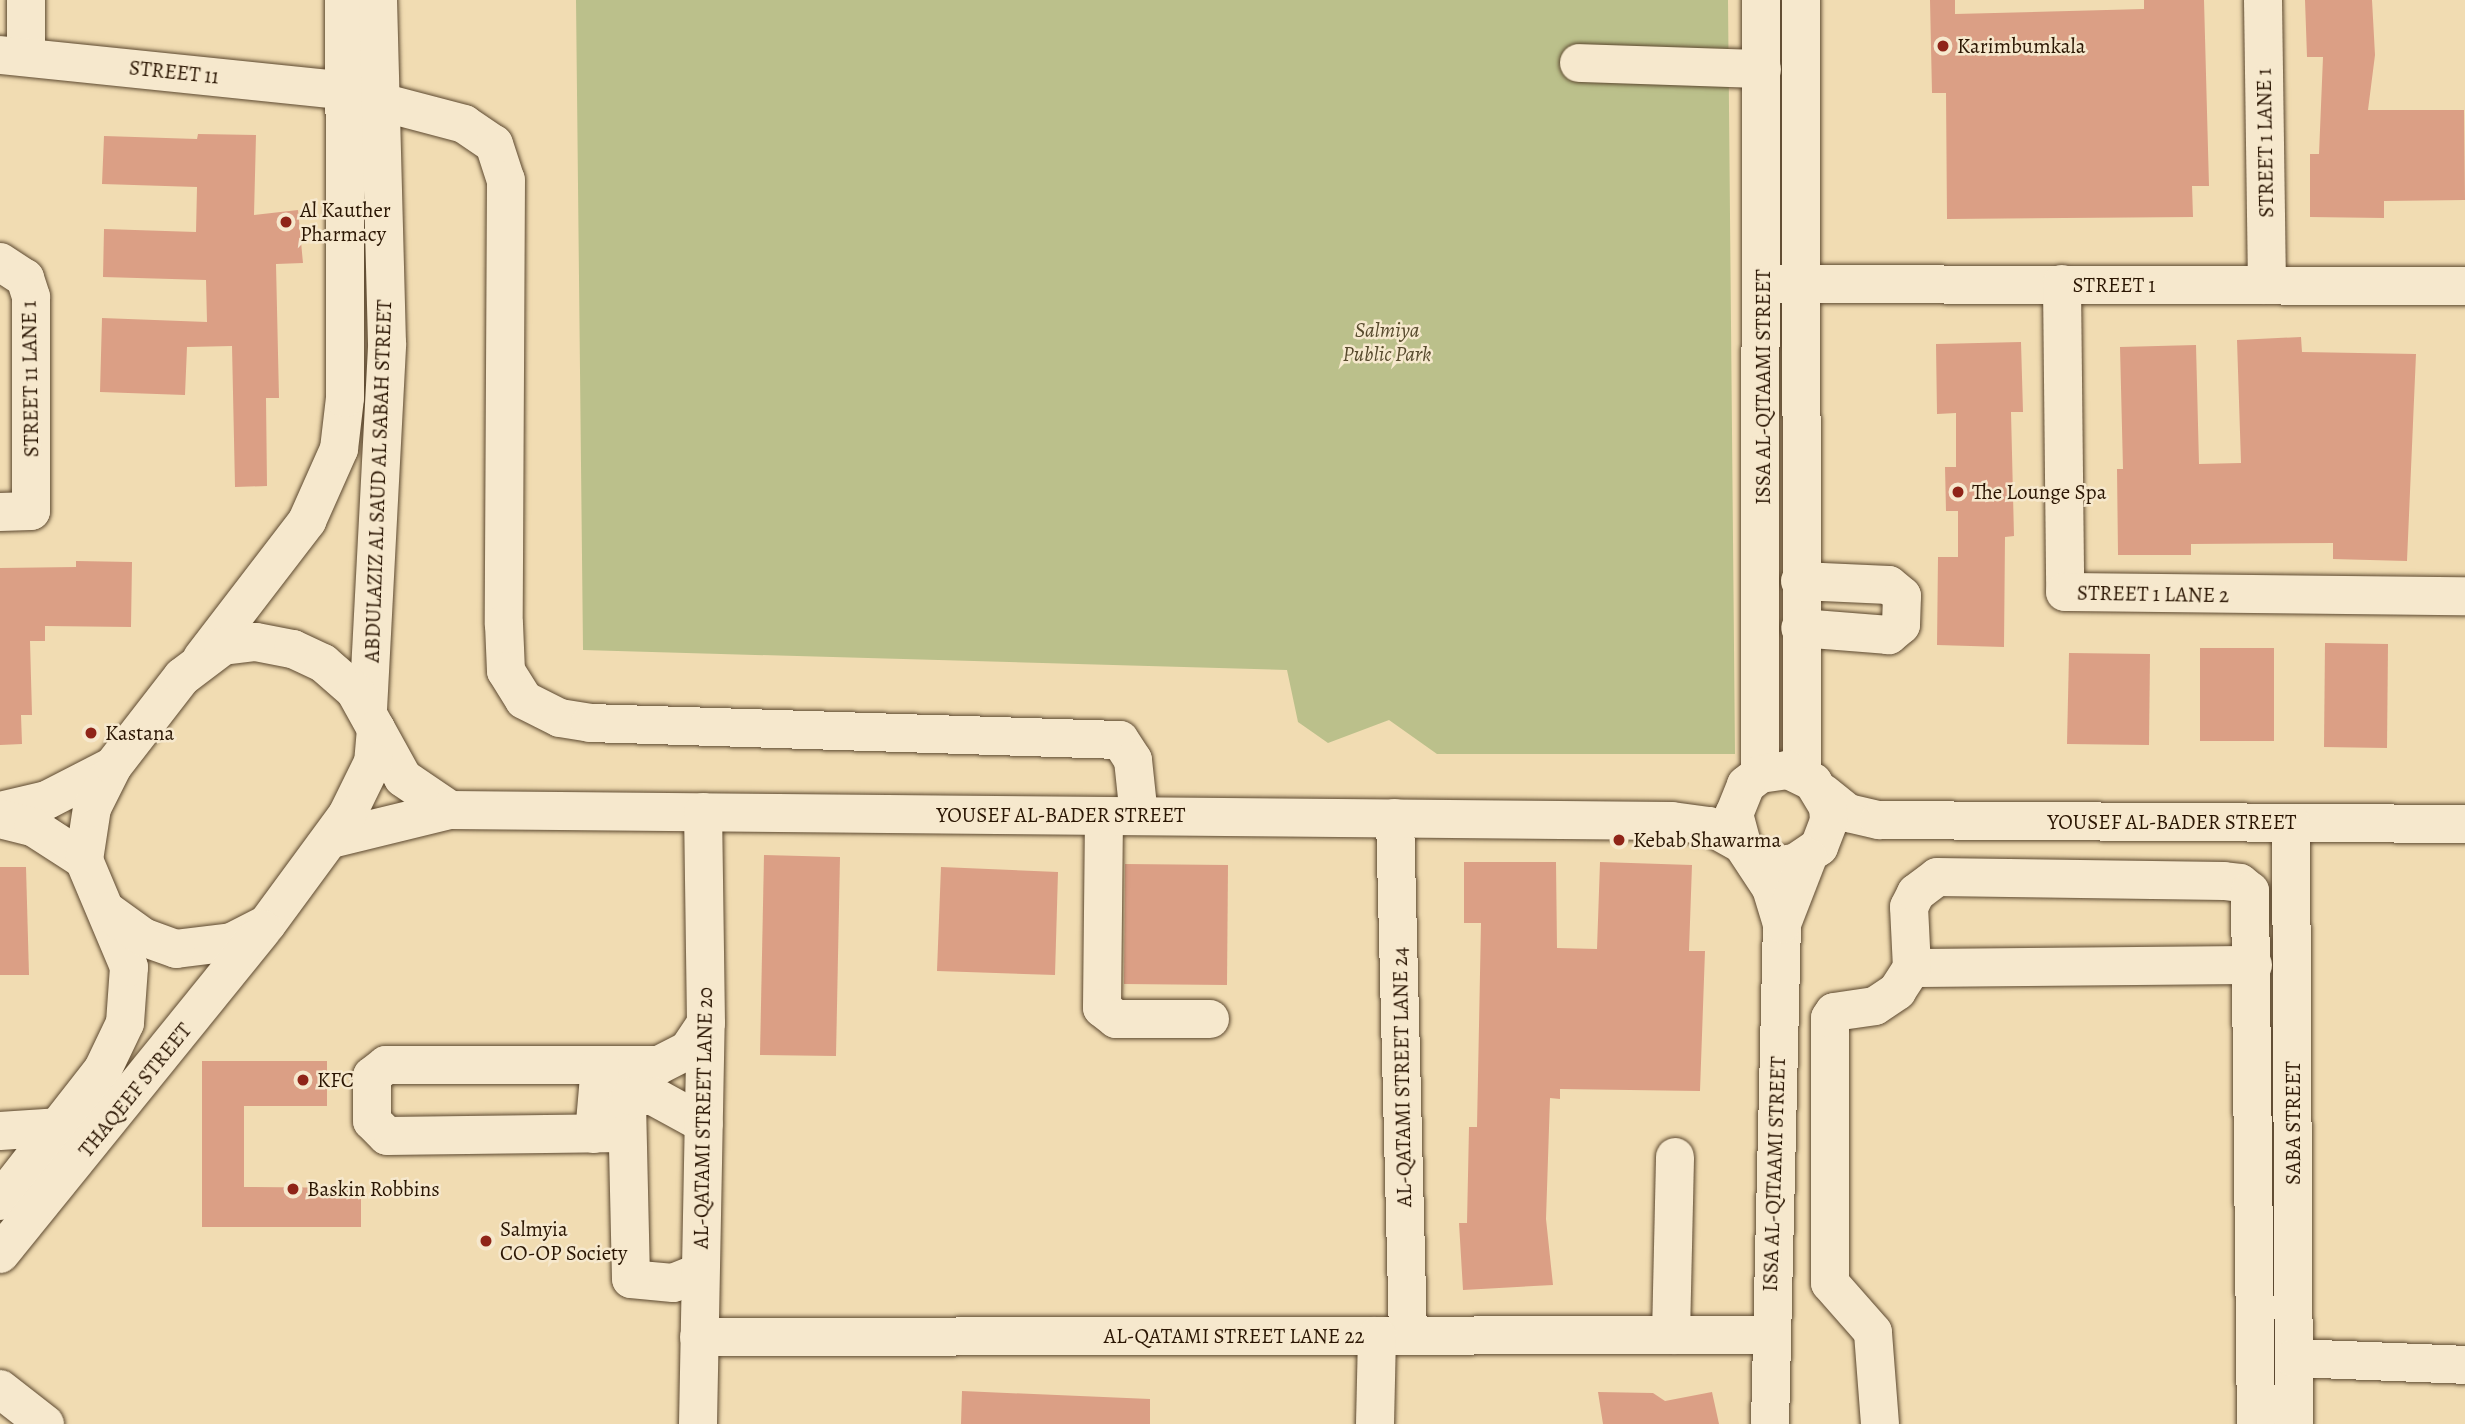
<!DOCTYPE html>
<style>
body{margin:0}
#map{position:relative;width:2465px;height:1424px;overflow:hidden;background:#f1dcb2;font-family:Alegreya,serif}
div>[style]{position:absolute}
.green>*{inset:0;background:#bbc08b}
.building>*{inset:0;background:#db9f85}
.roads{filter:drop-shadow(0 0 2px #5c482f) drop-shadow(0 0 2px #5c482f)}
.minor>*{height:38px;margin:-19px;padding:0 19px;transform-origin:19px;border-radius:19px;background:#f6e8cd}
.dots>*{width:19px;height:19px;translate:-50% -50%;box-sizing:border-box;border:4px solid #f6e8cd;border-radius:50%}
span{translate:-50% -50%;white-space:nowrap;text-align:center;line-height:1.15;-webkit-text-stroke:5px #f6e8cd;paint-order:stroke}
.poi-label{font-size:21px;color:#2b1603}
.left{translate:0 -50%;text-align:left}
.street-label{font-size:21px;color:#2b1603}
.park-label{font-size:21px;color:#56492c;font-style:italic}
</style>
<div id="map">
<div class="green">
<div style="clip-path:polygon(576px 0,1728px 0,1735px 754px,1437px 754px,1389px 720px,1328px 743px,1298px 722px,1287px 670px,583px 650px)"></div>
</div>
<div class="building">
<div style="clip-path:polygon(1930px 0,1955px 0,1955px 14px,2144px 9px,2144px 0,2204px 0,2209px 186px,2192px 186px,2193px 217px,1947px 219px,1946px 93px,1932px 93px)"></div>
<div style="clip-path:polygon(2305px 0,2372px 0,2375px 55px,2368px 110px,2464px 110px,2465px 200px,2384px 201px,2384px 218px,2310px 217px,2310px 154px,2319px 154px,2323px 57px,2307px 57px)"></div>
<div style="clip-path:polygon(198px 134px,256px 135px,254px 215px,298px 210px,303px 263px,276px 264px,279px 398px,266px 398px,267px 486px,235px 487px,232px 346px,187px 347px,185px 395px,100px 392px,102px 318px,207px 322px,206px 280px,103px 277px,104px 229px,196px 232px,197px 187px,102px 184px,104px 136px,197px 139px)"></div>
<div style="clip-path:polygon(2301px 337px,2302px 352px,2416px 354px,2407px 561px,2333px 559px,2333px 543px,2191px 544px,2191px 555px,2118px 555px,2117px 469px,2123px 469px,2120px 347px,2196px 345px,2199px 464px,2241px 463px,2237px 340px)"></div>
<div style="clip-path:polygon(2021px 342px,2023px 412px,2011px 412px,2014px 536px,2005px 537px,2004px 647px,1937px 645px,1938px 557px,1958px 557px,1958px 511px,1946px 511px,1945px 467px,1956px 467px,1956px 413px,1937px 414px,1936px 344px)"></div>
<div style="clip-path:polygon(76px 561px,132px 562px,131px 627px,45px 626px,45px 641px,30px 641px,32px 715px,21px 715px,22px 744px,0 745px,0 568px,76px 567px)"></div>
<div style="clip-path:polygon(2325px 643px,2388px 644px,2387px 748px,2324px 747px)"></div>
<div style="clip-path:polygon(2200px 648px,2274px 648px,2274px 741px,2200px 741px)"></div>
<div style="clip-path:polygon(2069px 653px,2150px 654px,2149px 745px,2067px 744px)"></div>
<div style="clip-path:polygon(764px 855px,840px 857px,836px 1056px,760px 1055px)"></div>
<div style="clip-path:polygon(1464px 862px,1556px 862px,1557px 948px,1597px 949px,1600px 862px,1692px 865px,1689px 951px,1705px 951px,1700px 1091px,1560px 1089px,1560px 1099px,1550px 1098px,1546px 1219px,1553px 1285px,1463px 1290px,1459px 1223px,1467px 1223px,1469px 1127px,1477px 1127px,1481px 923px,1464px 923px)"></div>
<div style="clip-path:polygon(1125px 864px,1228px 865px,1227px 985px,1124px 984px)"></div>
<div style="clip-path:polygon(0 867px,26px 867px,29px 975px,0 975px)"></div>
<div style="clip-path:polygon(941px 867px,1058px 872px,1055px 975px,937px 971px)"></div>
<div style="clip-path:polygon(202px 1061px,327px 1061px,327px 1106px,244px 1106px,244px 1187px,361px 1188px,361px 1227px,202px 1227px)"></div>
<div style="clip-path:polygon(962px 1391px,1150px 1399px,1150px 1424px,961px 1424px)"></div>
<div style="clip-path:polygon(1598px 1392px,1653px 1393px,1665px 1401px,1712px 1392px,1719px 1424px,1603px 1424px)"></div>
</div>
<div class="roads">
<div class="minor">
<div style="left:26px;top:0;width:56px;rotate:90deg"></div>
<div style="left:1801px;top:0;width:774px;rotate:89.93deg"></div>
<div style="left:2263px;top:0;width:285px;rotate:89.2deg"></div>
<div style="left:0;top:55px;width:350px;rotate:5.9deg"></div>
<div style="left:1579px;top:63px;width:183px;rotate:1.9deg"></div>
<div style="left:381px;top:102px;width:86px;rotate:14.8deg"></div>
<div style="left:464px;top:124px;width:36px;rotate:34deg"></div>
<div style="left:494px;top:144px;width:38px;rotate:72deg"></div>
<div style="left:506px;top:180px;width:444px;rotate:90.3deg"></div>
<div style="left:504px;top:624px;width:47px;rotate:87.6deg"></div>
<div style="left:506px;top:671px;width:34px;rotate:58deg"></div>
<div style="left:524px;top:700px;width:40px;rotate:26.6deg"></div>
<div style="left:560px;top:718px;width:30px;rotate:9deg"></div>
<div style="left:590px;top:723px;width:530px;rotate:1.84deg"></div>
<div style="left:1120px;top:740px;width:24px;rotate:57deg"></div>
<div style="left:1133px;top:760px;width:56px;rotate:83.9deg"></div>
<div style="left:0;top:262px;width:30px;rotate:33deg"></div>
<div style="left:25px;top:278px;width:20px;rotate:72deg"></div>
<div style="left:31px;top:297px;width:214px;rotate:90deg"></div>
<div style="left:31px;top:511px;width:31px;rotate:178deg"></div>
<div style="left:1773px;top:284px;width:692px;rotate:0.17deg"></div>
<div style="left:2062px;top:284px;width:308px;rotate:89.4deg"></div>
<div style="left:2065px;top:592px;width:400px;rotate:0.6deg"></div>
<div style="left:1800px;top:581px;width:89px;rotate:2.6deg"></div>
<div style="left:1889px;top:585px;width:17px;rotate:40deg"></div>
<div style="left:1902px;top:596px;width:29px;rotate:92deg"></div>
<div style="left:1901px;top:625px;width:16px;rotate:140deg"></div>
<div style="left:1889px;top:635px;width:89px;rotate:-175.5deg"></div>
<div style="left:202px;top:658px;width:173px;rotate:-52.5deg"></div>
<div style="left:307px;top:521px;width:79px;rotate:-66deg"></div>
<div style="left:339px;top:449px;width:51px;rotate:-83.3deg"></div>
<div style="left:345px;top:398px;width:398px;rotate:-90.1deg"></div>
<div style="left:368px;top:710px;width:367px;rotate:-87deg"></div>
<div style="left:387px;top:343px;width:343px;rotate:-91.5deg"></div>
<div style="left:376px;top:729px;width:56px;rotate:61.1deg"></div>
<div style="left:403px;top:778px;width:57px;rotate:34.2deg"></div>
<div style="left:1760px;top:774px;width:774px;rotate:-89.93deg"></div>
<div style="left:1823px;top:793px;width:32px;rotate:39deg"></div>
<div style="left:1848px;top:813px;width:32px;rotate:13deg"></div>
<div style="left:1879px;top:820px;width:586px;rotate:0.39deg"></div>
<div style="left:0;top:811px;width:48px;rotate:-13.2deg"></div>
<div style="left:47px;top:800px;width:74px;rotate:-27.3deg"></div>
<div style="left:1104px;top:816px;width:192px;rotate:90.6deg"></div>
<div style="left:1102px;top:1008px;width:18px;rotate:38deg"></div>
<div style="left:1116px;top:1019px;width:94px"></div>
<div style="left:1395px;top:818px;width:518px;rotate:88.56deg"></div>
<div style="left:0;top:819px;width:34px;rotate:14deg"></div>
<div style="left:33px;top:827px;width:61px;rotate:32.9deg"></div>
<div style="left:2291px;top:823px;width:601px;rotate:89.71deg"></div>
<div style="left:331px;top:839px;width:122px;rotate:-13.7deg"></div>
<div style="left:450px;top:810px;width:1222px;rotate:0.52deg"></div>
<div style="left:1672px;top:821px;width:37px;rotate:8deg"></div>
<div style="left:1709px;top:826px;width:38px;rotate:29deg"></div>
<div style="left:1752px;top:855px;width:30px;rotate:20deg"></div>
<div style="left:1780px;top:865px;width:15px;rotate:-8deg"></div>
<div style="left:1795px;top:863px;width:29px;rotate:-34deg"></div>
<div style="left:1819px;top:847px;width:28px;rotate:-69deg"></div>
<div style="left:1829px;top:821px;width:14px;rotate:-94deg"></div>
<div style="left:1828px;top:807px;width:29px;rotate:-121deg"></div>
<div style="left:1813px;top:782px;width:28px;rotate:-154deg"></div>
<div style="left:1788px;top:770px;width:28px;rotate:172deg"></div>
<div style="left:1760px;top:774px;width:18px;rotate:142deg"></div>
<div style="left:1746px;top:785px;width:31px;rotate:112deg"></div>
<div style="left:1734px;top:814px;width:31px;rotate:75deg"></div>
<div style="left:1742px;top:844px;width:53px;rotate:56.6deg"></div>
<div style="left:1771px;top:888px;width:38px;rotate:73deg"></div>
<div style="left:1912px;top:968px;width:341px;rotate:-0.5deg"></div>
<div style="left:0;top:1131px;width:61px;rotate:-3.8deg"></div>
<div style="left:626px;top:1133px;width:239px;rotate:179.3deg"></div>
<div style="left:387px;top:1136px;width:21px;rotate:-135deg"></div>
<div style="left:372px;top:1121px;width:45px;rotate:-90deg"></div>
<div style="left:372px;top:1076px;width:18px;rotate:-38deg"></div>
<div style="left:386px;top:1065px;width:273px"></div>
<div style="left:659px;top:1065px;width:33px;rotate:-27deg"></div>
<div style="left:688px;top:1050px;width:32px;rotate:-56deg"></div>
<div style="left:594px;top:1134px;width:69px;rotate:-85deg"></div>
<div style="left:0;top:1201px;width:167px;rotate:-52deg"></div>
<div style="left:103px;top:1069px;width:51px;rotate:-64.4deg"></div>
<div style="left:125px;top:1023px;width:56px;rotate:-85.9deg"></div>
<div style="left:129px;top:967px;width:116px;rotate:-112.8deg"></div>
<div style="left:84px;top:860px;width:53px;rotate:-81.3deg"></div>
<div style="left:92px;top:808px;width:47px;rotate:-63.4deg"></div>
<div style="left:113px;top:766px;width:113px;rotate:-52.2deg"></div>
<div style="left:182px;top:677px;width:51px;rotate:-37.1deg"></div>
<div style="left:223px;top:646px;width:33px;rotate:-7deg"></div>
<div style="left:256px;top:642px;width:38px;rotate:11deg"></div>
<div style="left:293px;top:649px;width:33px;rotate:25deg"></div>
<div style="left:323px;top:663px;width:43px;rotate:41.2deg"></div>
<div style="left:355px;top:691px;width:43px;rotate:61.1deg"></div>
<div style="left:376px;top:729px;width:33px;rotate:95deg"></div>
<div style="left:373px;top:762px;width:59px;rotate:116.1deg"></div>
<div style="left:347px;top:815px;width:135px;rotate:126.3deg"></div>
<div style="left:267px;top:924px;width:39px;rotate:153deg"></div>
<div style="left:232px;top:942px;width:56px;rotate:172.9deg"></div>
<div style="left:176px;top:949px;width:35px;rotate:-160deg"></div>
<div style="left:143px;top:937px;width:44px;rotate:-144.2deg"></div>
<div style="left:0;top:1254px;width:418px;rotate:-51deg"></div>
<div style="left:700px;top:1272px;width:29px;rotate:158deg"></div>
<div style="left:673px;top:1283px;width:42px;rotate:-174.6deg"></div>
<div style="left:631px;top:1279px;width:177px;rotate:-91.3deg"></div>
<div style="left:627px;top:1102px;width:7px;rotate:-56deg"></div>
<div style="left:631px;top:1096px;width:22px"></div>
<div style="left:653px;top:1096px;width:58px;rotate:28.8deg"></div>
<div style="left:1671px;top:1335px;width:178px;rotate:-88.7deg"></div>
<div style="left:699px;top:1337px;width:1070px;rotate:-0.11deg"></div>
<div style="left:2294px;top:1358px;width:171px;rotate:2.3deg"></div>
<div style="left:0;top:1389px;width:57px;rotate:37.9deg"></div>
<div style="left:698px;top:1424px;width:401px;rotate:-88.9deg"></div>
<div style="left:706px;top:1023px;width:211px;rotate:-90.8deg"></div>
<div style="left:1375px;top:1424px;width:88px;rotate:-88.7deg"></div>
<div style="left:1770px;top:1424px;width:500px;rotate:-88.63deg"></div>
<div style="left:1782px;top:924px;width:72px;rotate:-68.8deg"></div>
<div style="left:1880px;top:1424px;width:92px;rotate:-94.4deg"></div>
<div style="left:1873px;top:1332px;width:65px;rotate:-131.3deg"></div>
<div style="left:1830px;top:1283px;width:265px;rotate:-90deg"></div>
<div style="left:1830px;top:1018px;width:7px;rotate:-56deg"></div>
<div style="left:1834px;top:1012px;width:41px;rotate:-8.3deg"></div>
<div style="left:1875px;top:1006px;width:27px;rotate:-34deg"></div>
<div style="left:1897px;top:991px;width:27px;rotate:-57deg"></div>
<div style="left:1912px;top:968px;width:61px;rotate:-92.8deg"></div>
<div style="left:1909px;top:907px;width:16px;rotate:-63deg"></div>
<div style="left:1916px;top:893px;width:26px;rotate:-37deg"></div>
<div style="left:1937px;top:877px;width:287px;rotate:0.8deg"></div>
<div style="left:2224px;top:881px;width:16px;rotate:7deg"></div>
<div style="left:2240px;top:883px;width:13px;rotate:39deg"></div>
<div style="left:2250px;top:891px;width:533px;rotate:89.36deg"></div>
</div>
</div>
<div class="dots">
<div style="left:1943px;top:46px;background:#8f2418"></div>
<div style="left:286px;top:222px;background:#8f2418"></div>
<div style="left:1958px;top:492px;background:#8f2418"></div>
<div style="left:91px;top:733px;background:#8f2418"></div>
<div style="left:1619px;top:840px;background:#8f2418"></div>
<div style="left:303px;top:1080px;background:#8f2418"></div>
<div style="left:293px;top:1189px;background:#8f2418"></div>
<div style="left:486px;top:1241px;background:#8f2418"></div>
</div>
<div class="poi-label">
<span class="left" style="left:1957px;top:46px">Karimbumkala</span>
<span class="left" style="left:300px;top:222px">Al Kauther<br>Pharmacy</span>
<span class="left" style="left:1972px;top:492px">The Lounge Spa</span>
<span class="left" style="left:105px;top:733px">Kastana</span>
<span class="left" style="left:1633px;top:840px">Kebab Shawarma</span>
<span class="left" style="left:317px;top:1080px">KFC</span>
<span class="left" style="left:307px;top:1189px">Baskin Robbins</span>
<span class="left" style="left:500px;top:1241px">Salmyia<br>CO-OP Society</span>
</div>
<div class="street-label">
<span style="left:174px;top:72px;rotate:6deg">STREET 11</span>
<span style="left:2265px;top:143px;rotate:-91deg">STREET 1 LANE 1</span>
<span style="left:2114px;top:285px">STREET 1</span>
<span style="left:30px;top:379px;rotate:-91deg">STREET 11 LANE 1</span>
<span style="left:1763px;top:387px;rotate:-90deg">ISSA AL-QITAAMI STREET</span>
<span style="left:378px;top:481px;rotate:-88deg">ABDULAZIZ AL SAUD AL SABAH STREET</span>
<span style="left:2153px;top:594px;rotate:1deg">STREET 1 LANE 2</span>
<span style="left:1061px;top:815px">YOUSEF AL-BADER STREET</span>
<span style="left:2172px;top:822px">YOUSEF AL-BADER STREET</span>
<span style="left:1402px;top:1077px;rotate:-91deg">AL-QATAMI STREET LANE 24</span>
<span style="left:135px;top:1090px;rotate:-51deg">THAQEEF STREET</span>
<span style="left:703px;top:1118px;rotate:-89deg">AL-QATAMI STREET LANE 20</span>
<span style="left:2293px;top:1123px;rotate:-90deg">SABA STREET</span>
<span style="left:1774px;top:1174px;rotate:-88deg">ISSA AL-QITAAMI STREET</span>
<span style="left:1234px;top:1336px">AL-QATAMI STREET LANE 22</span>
</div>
<div class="park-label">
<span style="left:1387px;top:342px">Salmiya<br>Public Park</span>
</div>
</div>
